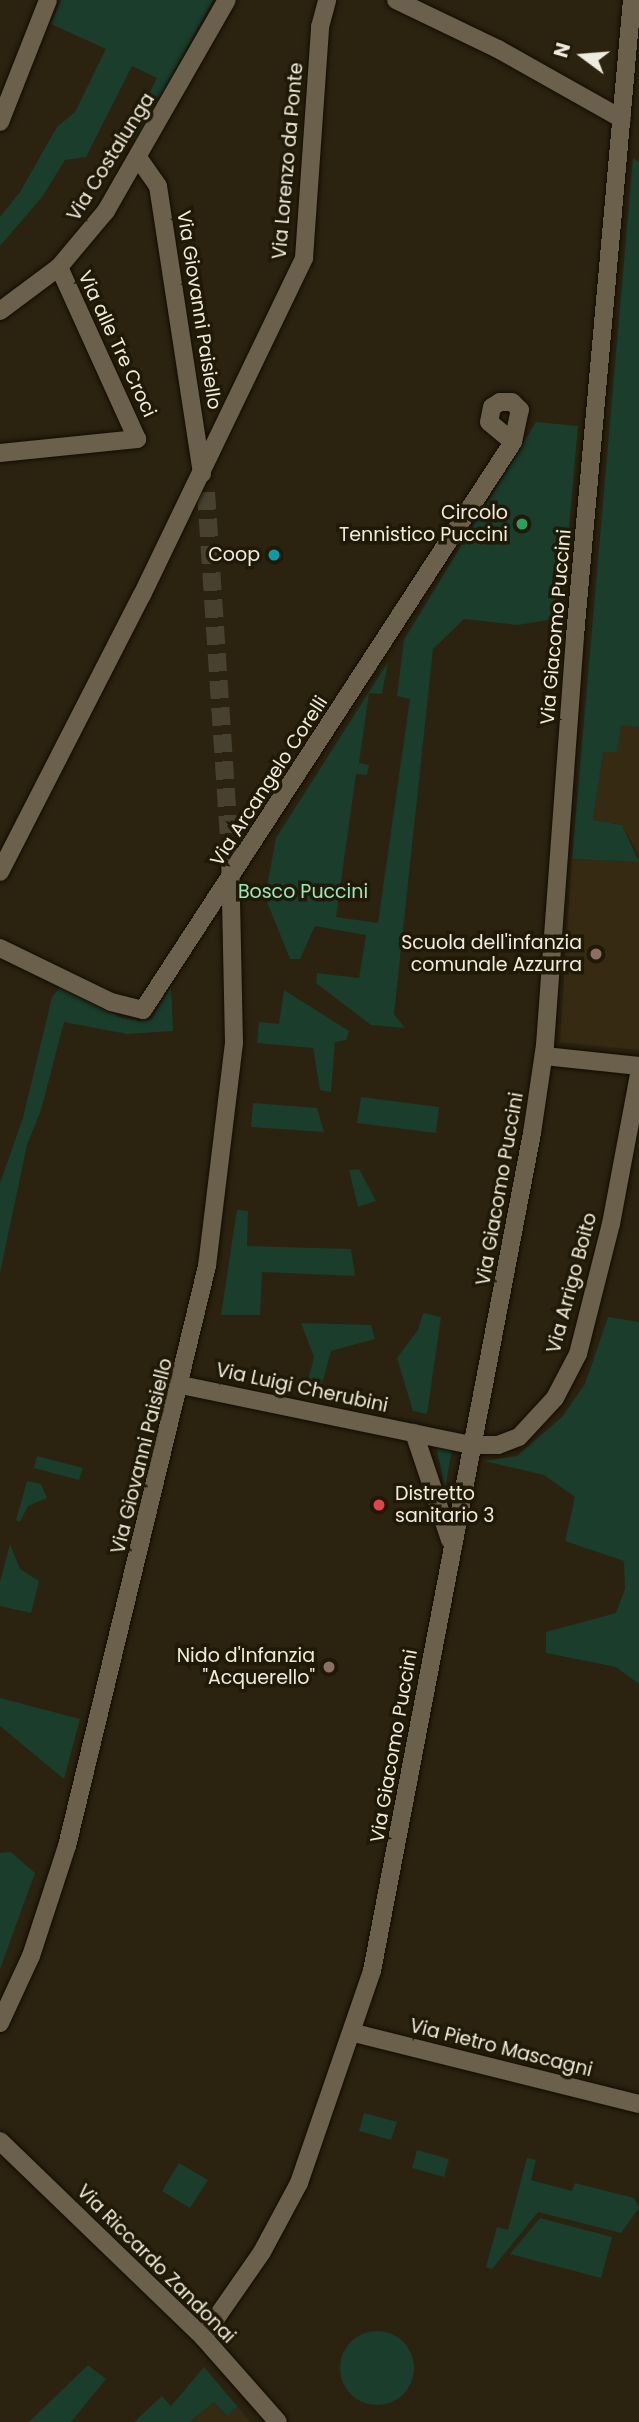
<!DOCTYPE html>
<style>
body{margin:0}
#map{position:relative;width:639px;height:2422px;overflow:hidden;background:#2b2310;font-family:Poppins,sans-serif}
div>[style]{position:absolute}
.built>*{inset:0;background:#362b12}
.green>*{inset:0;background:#1a3d2c}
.round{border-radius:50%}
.minor-tunnel>*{height:18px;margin-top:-9px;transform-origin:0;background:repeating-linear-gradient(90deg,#49412f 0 18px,transparent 0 27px)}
.roads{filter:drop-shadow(0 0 2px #130c00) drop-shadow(0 0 2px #130c00)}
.minor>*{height:18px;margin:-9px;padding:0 9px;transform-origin:9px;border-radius:9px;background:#6a604c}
.dots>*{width:19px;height:19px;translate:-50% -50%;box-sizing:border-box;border:4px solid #211907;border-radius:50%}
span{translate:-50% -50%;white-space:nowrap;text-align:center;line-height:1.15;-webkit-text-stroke:7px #211907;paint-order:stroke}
.street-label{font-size:19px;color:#f0ebdf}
.poi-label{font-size:19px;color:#f0ebdf}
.right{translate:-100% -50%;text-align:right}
.left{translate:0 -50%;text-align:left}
.park-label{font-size:19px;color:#99e7bd}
.north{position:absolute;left:548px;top:21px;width:70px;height:70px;-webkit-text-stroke:5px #211907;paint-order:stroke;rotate:286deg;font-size:19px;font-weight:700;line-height:28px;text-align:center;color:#f0ebdf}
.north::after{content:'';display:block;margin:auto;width:24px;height:32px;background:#f0ebdf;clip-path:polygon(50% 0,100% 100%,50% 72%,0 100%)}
</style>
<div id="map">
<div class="built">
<div style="clip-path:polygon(621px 724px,639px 727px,639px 855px,622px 825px,593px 820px,603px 752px)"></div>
<div style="clip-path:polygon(572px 859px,639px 862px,639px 1050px,560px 1042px)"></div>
<div style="clip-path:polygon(214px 2402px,226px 2416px,237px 2406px,251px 2422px,189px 2422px)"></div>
</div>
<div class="green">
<div style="clip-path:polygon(61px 0,213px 0,136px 141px,128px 136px,157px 78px,132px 66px,86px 157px,65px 160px,42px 197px,0 246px,0 217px,20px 192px,57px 127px,75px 112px,106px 49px,51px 24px)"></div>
<div style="clip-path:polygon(633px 158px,639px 162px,639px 727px,621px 725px,617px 752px,603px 752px,593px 820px,622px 825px,639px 862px,572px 859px)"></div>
<div style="clip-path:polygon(536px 422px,578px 426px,561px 618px,518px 625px,464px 619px,433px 649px,394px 1014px,405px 1028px,371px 1025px,316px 983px,317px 973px,359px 978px,366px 935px,315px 926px,300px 959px,290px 959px,265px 897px,276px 838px,388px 662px,382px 694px,369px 693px,359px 763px,369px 765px,367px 775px,356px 774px,336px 917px,378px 923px,410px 699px,397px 696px,404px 640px)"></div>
<div style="clip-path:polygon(171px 986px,173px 1031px,127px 1034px,64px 1022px,41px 1110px,27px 1145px,0 1273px,0 1183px,23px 1118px,52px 997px,60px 987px,122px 1018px,142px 1021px,152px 1019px)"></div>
<div style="clip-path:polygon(284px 990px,349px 1031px,346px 1040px,335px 1042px,331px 1092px,320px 1090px,313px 1048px,257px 1043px,259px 1022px,279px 1024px)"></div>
<div style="clip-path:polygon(361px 1097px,439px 1107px,436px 1133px,357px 1123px)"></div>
<div style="clip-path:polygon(253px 1103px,317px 1108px,324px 1132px,251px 1127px)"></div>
<div style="clip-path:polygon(359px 1169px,376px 1201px,358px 1207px,349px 1170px)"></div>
<div style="clip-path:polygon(237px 1210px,248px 1211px,247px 1246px,351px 1249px,355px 1276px,262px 1272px,260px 1315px,221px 1315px)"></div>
<div style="clip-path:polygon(423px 1313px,441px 1317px,427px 1414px,413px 1411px,397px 1358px,418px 1330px)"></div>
<div style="clip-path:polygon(608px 1317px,639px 1322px,639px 1684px,616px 1667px,546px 1653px,546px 1632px,616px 1613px,625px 1589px,624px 1561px,565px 1541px,575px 1497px,544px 1475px,484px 1461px,517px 1456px,562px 1417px,585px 1384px)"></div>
<div style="clip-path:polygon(301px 1323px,371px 1325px,375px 1339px,331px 1351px,320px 1391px,306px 1389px,314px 1357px)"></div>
<div style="clip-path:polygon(436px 1446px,452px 1450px,445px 1488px)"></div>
<div style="clip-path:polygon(37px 1456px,83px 1468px,79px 1480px,34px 1468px)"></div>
<div style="clip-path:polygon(27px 1481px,41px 1484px,47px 1498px,28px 1506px,20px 1522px,16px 1520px)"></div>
<div style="clip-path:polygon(10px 1544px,20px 1569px,39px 1581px,31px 1613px,0 1606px,0 1582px)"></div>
<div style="clip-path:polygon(0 1698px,80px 1719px,64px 1779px,0 1726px)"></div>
<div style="clip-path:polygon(11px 1852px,35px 1873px,0 1969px,0 1853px)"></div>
<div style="clip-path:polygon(364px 2113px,397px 2122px,391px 2140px,359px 2131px)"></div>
<div style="clip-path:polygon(417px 2150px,449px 2159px,444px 2177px,412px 2168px)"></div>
<div style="clip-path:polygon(527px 2158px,536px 2160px,531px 2180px,572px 2191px,575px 2183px,634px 2198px,639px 2208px,621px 2233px,538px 2212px,492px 2269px,486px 2267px,497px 2227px,508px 2230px)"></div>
<div style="clip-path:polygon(179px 2163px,208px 2180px,190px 2208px,162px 2191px)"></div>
<div style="clip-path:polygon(540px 2218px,612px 2237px,601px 2278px,510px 2254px)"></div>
<div class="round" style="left:340px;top:2331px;width:74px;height:74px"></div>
<div style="clip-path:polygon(88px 2365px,106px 2379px,71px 2422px,29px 2422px)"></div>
<div style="clip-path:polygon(204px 2367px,237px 2406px,227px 2416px,214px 2402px,189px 2422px,134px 2422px,162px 2396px,171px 2406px)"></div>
</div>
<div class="minor-tunnel">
<div style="left:206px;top:492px;width:363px;rotate:86.2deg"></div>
</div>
<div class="roads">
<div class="minor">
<div style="left:396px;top:0;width:113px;rotate:25.7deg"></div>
<div style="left:498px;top:49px;width:142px;rotate:29.4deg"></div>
<div style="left:0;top:122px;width:131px;rotate:-68.5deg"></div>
<div style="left:139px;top:159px;width:33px;rotate:55deg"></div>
<div style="left:158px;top:186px;width:291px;rotate:81.3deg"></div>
<div style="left:0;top:311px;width:74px;rotate:-36.7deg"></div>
<div style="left:59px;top:267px;width:73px;rotate:-50deg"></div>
<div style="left:106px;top:211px;width:243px;rotate:-60.2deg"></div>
<div style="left:0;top:453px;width:138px;rotate:-5.8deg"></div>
<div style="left:137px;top:439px;width:189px;rotate:-114.4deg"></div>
<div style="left:0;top:872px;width:311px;rotate:-62.9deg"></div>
<div style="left:142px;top:595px;width:374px;rotate:-64.3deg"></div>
<div style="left:304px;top:258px;width:232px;rotate:-86deg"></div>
<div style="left:320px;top:27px;width:28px;rotate:-75deg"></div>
<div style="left:0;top:948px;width:123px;rotate:25.9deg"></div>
<div style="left:111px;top:1002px;width:33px;rotate:14deg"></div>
<div style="left:143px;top:1010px;width:678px;rotate:-56.92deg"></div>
<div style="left:513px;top:442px;width:33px;rotate:-78deg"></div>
<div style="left:520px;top:410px;width:11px;rotate:-135deg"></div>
<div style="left:512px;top:402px;width:12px;rotate:180deg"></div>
<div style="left:500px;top:402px;width:9px;rotate:148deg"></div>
<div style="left:492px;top:407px;width:15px;rotate:101deg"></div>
<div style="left:489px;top:422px;width:31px;rotate:40deg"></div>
<div style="left:544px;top:1056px;width:96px;rotate:6deg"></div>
<div style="left:181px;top:1385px;width:296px;rotate:11.7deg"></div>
<div style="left:471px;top:1445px;width:27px"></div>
<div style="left:498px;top:1445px;width:22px;rotate:-21deg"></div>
<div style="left:519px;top:1437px;width:53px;rotate:-47.3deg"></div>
<div style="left:555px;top:1398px;width:50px;rotate:-62.4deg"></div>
<div style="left:578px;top:1354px;width:134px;rotate:-75.8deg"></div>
<div style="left:611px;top:1224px;width:152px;rotate:-79.4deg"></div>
<div style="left:414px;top:1433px;width:113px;rotate:71.4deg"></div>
<div style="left:0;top:2023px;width:74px;rotate:-65.2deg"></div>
<div style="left:31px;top:1956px;width:116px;rotate:-71.9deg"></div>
<div style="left:67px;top:1846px;width:597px;rotate:-76.43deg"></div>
<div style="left:207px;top:1266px;width:225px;rotate:-83.1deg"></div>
<div style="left:234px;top:1043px;width:189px;rotate:-91.2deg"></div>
<div style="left:354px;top:2033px;width:294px;rotate:14deg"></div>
<div style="left:0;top:2141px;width:282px;rotate:44deg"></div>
<div style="left:203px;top:2337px;width:113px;rotate:48.6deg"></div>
<div style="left:203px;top:2337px;width:103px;rotate:-55.2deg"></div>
<div style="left:262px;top:2252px;width:78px;rotate:-61.8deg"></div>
<div style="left:299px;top:2183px;width:224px;rotate:-71deg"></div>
<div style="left:372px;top:1971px;width:853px;rotate:-79.19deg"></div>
<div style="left:532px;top:1133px;width:89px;rotate:-81.6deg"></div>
<div style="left:545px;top:1045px;width:410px;rotate:-85.8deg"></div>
<div style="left:575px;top:636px;width:639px;rotate:-84.88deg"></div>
</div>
</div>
<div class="dots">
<div style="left:522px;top:524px;background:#2e9e5b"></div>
<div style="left:274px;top:555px;background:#0f9aa8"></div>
<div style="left:596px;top:954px;background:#8d6e63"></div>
<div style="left:379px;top:1505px;background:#e0444e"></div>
<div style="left:329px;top:1667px;background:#8d6e63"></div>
</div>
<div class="street-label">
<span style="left:111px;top:157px;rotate:-58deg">Via Costalunga</span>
<span style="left:288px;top:161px;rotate:-85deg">Via Lorenzo da Ponte</span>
<span style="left:199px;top:310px;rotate:81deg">Via Giovanni Paisiello</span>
<span style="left:117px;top:344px;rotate:65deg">Via alle Tre Croci</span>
<span style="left:556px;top:627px;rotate:-85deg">Via Giacomo Puccini</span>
<span style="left:269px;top:781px;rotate:-57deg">Via Arcangelo Corelli</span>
<span style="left:500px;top:1189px;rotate:-80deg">Via Giacomo Puccini</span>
<span style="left:572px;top:1283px;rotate:-75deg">Via Arrigo Boito</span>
<span style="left:302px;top:1388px;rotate:12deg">Via Luigi Cherubini</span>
<span style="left:142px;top:1456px;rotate:-76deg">Via Giovanni Paisiello</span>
<span style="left:394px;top:1746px;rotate:-80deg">Via Giacomo Puccini</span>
<span style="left:501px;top:2048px;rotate:14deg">Via Pietro Mascagni</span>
<span style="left:156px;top:2264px;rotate:45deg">Via Riccardo Zandonai</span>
</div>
<div class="poi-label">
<span class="right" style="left:508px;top:524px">Circolo<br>Tennistico Puccini</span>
<span class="right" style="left:260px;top:555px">Coop</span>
<span class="right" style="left:582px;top:954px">Scuola dell'infanzia<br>comunale Azzurra</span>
<span class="left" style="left:395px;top:1505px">Distretto<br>sanitario 3</span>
<span class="right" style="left:315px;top:1667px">Nido d'Infanzia<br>"Acquerello"</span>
</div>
<div class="park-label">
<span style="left:303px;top:892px">Bosco Puccini</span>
</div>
<div class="north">N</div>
</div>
